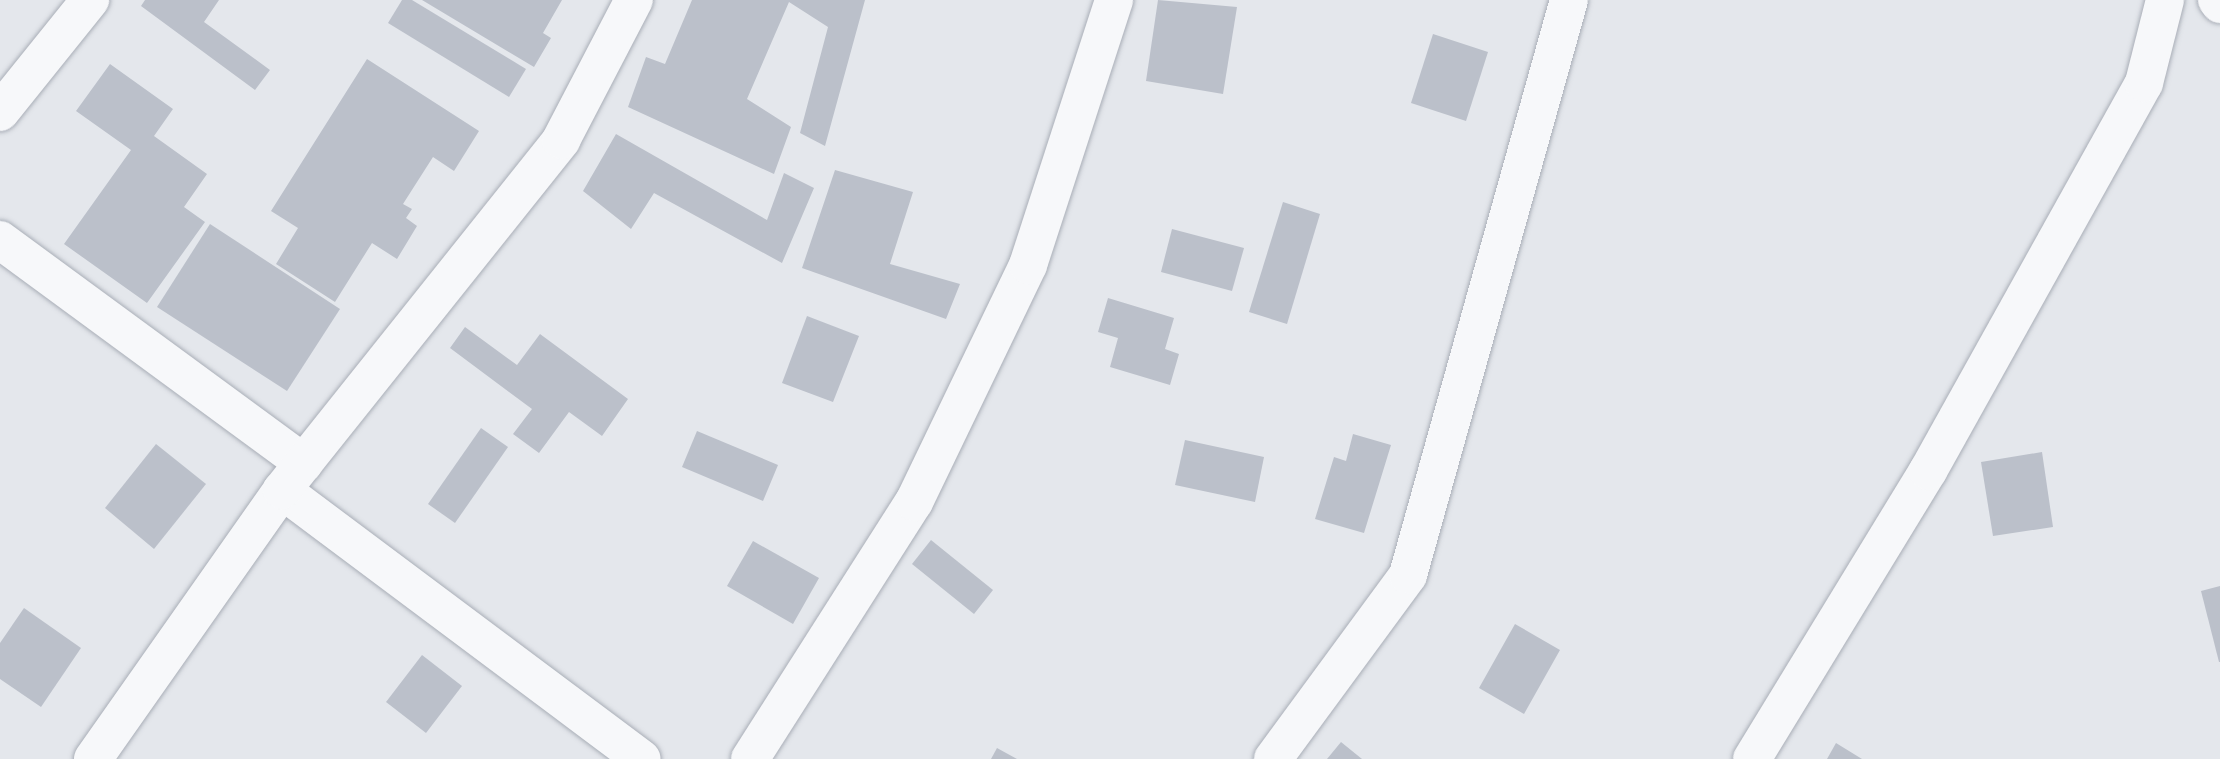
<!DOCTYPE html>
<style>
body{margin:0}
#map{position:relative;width:2220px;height:759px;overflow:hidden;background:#e4e7ec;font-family:Barlow,sans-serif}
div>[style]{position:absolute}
.building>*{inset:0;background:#bbc0ca}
.roads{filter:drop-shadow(0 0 2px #a9aeb7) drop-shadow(0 0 2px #a9aeb7)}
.minor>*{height:38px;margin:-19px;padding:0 19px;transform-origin:19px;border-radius:19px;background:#f7f8fa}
span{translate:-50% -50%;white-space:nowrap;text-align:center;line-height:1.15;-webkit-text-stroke:5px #f4f6f9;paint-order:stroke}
</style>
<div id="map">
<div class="building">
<div style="clip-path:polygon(145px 0,219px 0,204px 22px,270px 70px,255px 90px,141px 6px)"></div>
<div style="clip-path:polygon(402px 0,412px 0,526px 69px,509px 97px,388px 23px)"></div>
<div style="clip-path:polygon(422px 0,562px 0,543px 33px,551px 38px,534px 67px)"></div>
<div style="clip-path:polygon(692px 0,865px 0,825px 146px,800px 133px,828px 27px,789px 2px,747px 99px,791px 127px,774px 174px,628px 107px,646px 57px,665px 64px)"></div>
<div style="clip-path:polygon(1158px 0,1237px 7px,1223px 94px,1146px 81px)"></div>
<div style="clip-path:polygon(1433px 34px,1488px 52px,1466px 121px,1411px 103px)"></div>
<div style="clip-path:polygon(367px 59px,479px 131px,454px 171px,433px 157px,403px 204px,412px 209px,406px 218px,417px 226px,397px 259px,372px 243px,335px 302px,276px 264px,298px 228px,271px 211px)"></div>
<div style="clip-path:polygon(110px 64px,173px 109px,154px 136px,207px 174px,184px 207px,205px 222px,147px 303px,64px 244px,131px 150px,76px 111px)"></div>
<div style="clip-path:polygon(616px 134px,767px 220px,784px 173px,814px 188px,782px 263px,654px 193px,631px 229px,583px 191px)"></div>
<div style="clip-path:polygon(835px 170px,913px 192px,890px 264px,960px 284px,946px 319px,802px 268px)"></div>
<div style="clip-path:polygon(1283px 202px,1320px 214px,1287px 324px,1249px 312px)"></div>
<div style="clip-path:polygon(210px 224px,340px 309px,287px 391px,157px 307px)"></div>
<div style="clip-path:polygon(1172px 229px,1244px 248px,1232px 291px,1161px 272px)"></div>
<div style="clip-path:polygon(1108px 298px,1174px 318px,1165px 349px,1179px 354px,1170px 385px,1110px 367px,1118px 338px,1098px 332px)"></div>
<div style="clip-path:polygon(807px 316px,859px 336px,833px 402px,782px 383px)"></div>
<div style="clip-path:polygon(465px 327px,517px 365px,540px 334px,628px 399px,602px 436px,569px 412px,539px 453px,513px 434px,532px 409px,450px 348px)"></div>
<div style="clip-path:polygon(481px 428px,508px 447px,455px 523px,428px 504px)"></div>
<div style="clip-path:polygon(697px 431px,778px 465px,763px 501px,682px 467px)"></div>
<div style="clip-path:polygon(1353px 434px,1391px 445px,1364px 533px,1315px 519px,1334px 457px,1346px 461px)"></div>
<div style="clip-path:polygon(1185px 440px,1264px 457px,1255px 502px,1175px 485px)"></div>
<div style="clip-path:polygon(156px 444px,206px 484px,154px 549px,105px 508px)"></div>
<div style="clip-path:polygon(2042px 452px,2053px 527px,1993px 536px,1981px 462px)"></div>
<div style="clip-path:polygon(931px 540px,993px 590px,974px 614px,912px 564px)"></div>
<div style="clip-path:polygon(753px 541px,819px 578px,793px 624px,727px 586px)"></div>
<div style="clip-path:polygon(2220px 586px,2220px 662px,2219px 662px,2201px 591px)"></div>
<div style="clip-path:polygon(24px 608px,81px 648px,41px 707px,0 679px,0 643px)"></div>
<div style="clip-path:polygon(1515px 624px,1560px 650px,1524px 714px,1479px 688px)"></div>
<div style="clip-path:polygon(422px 655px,462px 686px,426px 733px,386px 702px)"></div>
<div style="clip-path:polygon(1341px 742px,1362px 759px,1327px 759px)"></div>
<div style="clip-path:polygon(1836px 743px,1862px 759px,1827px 759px)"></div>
<div style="clip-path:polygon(997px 748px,1017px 759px,991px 759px)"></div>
</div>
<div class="roads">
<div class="minor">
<div style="left:2217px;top:0;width:5px;rotate:53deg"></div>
<div style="left:0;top:112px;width:144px;rotate:-51.2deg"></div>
<div style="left:0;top:240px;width:377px;rotate:36.3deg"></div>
<div style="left:282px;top:490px;width:449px;rotate:36.8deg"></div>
<div style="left:93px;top:759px;width:329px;rotate:-54.9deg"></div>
<div style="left:282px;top:490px;width:448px;rotate:-51.4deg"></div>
<div style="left:561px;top:140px;width:158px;rotate:-62.5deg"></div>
<div style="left:750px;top:759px;width:305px;rotate:-57.5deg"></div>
<div style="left:914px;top:502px;width:263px;rotate:-64.3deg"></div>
<div style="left:1028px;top:265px;width:279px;rotate:-72deg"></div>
<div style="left:1273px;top:759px;width:228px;rotate:-53.7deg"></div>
<div style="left:1408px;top:575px;width:597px;rotate:-74.36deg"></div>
<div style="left:1752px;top:759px;width:338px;rotate:-58.6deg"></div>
<div style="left:1928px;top:471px;width:444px;rotate:-60.9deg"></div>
<div style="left:2144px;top:83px;width:86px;rotate:-75.8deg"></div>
</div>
</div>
</div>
